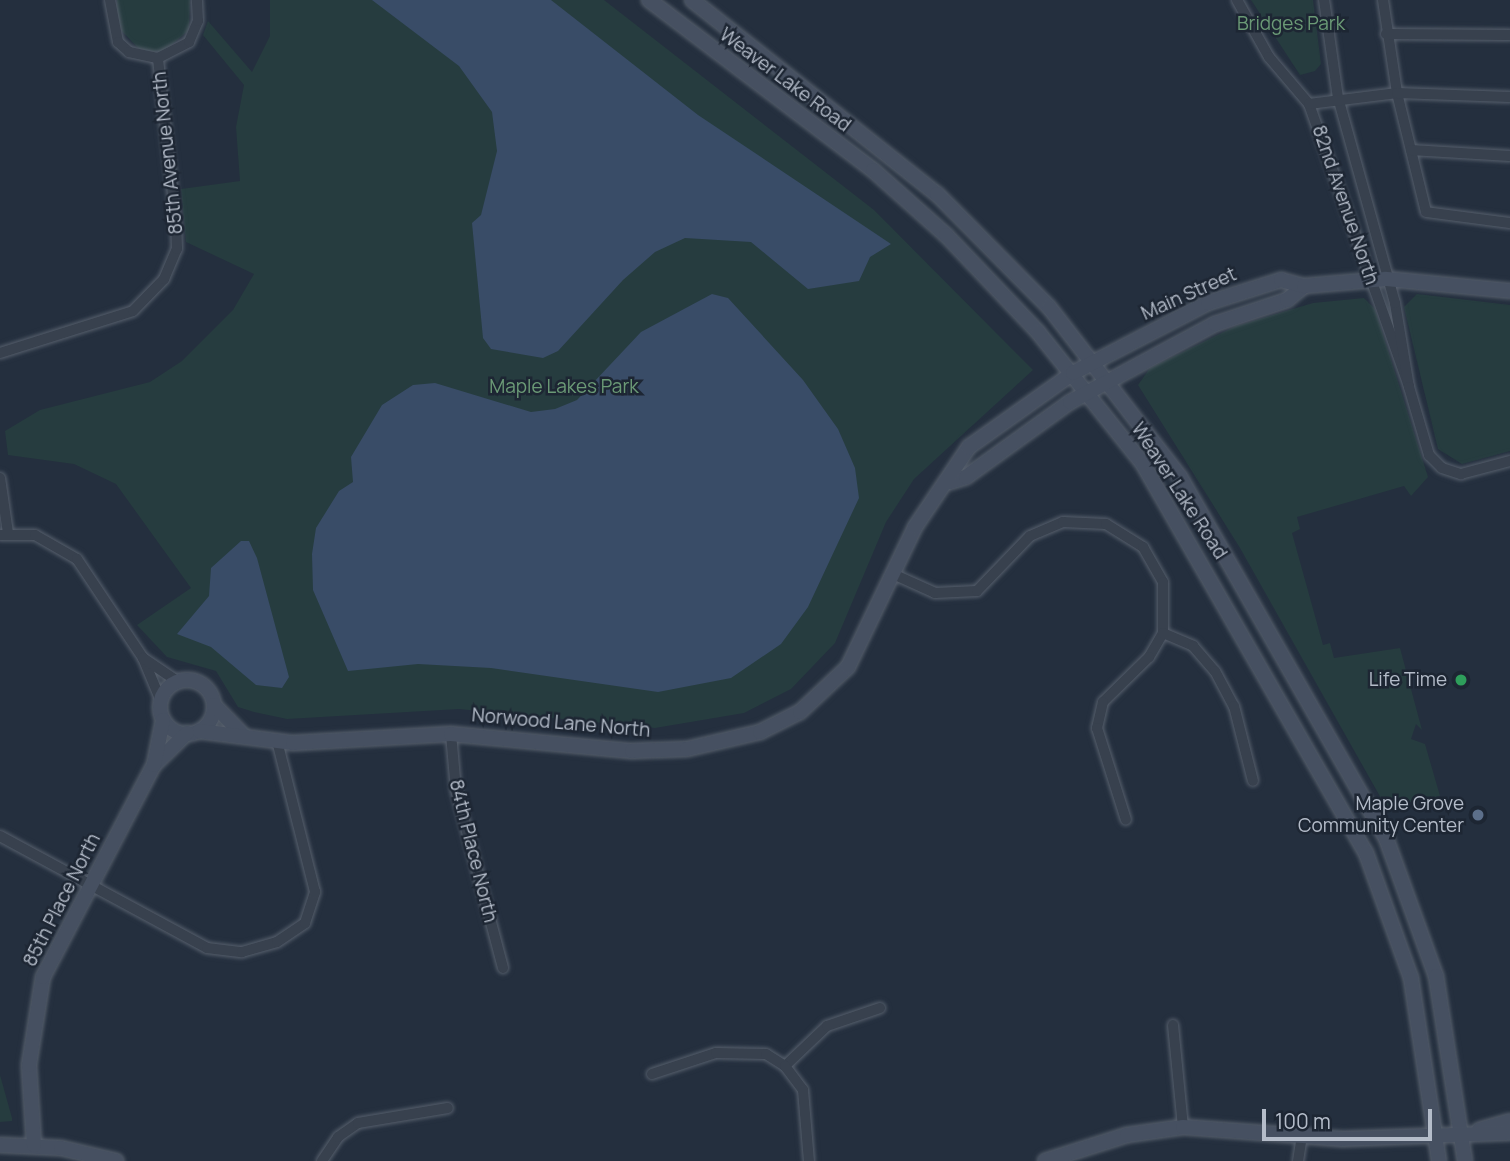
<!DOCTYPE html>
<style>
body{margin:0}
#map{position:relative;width:1510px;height:1161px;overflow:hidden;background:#242f3e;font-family:Manrope,sans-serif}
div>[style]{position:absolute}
.green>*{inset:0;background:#263c3f}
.water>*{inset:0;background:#394c67}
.roads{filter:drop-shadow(0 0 2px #565f6c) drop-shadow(0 0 2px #565f6c)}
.street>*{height:10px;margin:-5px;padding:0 5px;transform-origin:5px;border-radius:5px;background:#38414e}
.secondary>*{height:14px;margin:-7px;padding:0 7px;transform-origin:7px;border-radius:7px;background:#465061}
.secondary>.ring{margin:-7px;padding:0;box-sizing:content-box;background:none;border:14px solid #465061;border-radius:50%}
.dots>*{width:19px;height:19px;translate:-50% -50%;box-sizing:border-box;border:4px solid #1d2633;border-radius:50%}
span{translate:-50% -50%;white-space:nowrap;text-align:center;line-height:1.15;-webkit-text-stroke:5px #1d2633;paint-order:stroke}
.park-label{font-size:19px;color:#6b9a76}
.street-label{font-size:19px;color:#b4bcc9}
.poi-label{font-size:19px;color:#b4bcc9}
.right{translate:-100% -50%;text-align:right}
.scale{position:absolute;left:1262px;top:1109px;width:170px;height:32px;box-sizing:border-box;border:4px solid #b4bcc9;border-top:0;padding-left:9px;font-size:21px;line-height:24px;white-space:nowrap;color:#b4bcc9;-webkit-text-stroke:5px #1d2633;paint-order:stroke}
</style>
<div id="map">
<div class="green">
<div style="clip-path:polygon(117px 0,190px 0,189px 30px,163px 52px,141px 51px,116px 25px)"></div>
<div style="clip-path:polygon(270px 0,604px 0,874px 210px,1033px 370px,914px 479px,886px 522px,835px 643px,791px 689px,744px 713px,655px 728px,459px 709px,287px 719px,254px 712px,238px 707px,216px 671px,167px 657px,137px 625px,191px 588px,116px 484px,74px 464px,8px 455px,5px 431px,40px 410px,150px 382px,182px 361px,233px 310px,254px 274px,186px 242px,181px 189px,240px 181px,236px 127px,244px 85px,203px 35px,208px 21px,252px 72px,270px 36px)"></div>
<div style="clip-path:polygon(1251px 0,1313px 0,1321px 64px,1315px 71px,1300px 75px)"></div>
<div style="clip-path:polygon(1417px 294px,1510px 305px,1510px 451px,1462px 464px,1438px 449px,1404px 307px)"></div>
<div style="clip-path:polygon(1364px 298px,1375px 309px,1428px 477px,1411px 496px,1404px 486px,1297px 517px,1300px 529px,1292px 533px,1323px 645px,1330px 643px,1334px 658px,1400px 648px,1422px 730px,1416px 724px,1411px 739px,1425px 744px,1440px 796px,1386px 807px,1240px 548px,1138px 385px,1150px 368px,1236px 326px,1313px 303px)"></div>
<div style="clip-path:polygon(0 1075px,12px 1118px,12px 1121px,0 1122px)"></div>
</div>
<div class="water">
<div style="clip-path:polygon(372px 0,551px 0,698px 115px,891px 244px,870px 257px,859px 281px,808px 289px,751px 242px,685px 238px,655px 252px,623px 280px,558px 351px,543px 358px,491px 349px,483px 338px,472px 223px,481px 215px,497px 151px,492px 112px,459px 66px)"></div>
<div style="clip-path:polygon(712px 294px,728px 298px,803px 380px,838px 429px,855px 468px,859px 498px,808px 607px,781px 644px,731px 678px,658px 692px,491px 668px,418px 664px,348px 671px,313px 590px,312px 554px,316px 528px,339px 491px,353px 482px,351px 457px,382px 405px,413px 385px,435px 383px,531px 412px,555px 409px,577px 400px,641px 332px)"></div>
<div style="clip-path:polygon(241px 541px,249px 541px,257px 558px,289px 677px,282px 688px,256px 685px,211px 647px,177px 634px,209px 596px,211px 568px)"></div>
</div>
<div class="roads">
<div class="street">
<div style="left:110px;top:0;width:43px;rotate:79.2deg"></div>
<div style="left:118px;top:42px;width:15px;rotate:42deg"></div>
<div style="left:129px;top:52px;width:30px;rotate:12deg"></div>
<div style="left:158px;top:58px;width:35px;rotate:-27deg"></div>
<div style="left:189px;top:42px;width:23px;rotate:-67deg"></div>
<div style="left:198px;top:21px;width:21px;rotate:-93deg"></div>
<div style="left:1237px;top:0;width:65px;rotate:60.7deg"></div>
<div style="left:1269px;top:57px;width:62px;rotate:49.6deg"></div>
<div style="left:1309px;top:104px;width:300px;rotate:70.5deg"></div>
<div style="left:1409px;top:387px;width:85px;rotate:-99.5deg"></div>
<div style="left:1395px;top:303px;width:213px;rotate:-105.5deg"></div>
<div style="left:1338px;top:98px;width:99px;rotate:-98.1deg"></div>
<div style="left:1383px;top:0;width:94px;rotate:81.4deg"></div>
<div style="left:1397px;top:93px;width:122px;rotate:76.3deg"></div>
<div style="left:1426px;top:212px;width:85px;rotate:7.5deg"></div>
<div style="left:1386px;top:34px;width:124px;rotate:0.5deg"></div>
<div style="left:1309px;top:104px;width:89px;rotate:-7.1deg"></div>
<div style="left:1397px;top:93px;width:113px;rotate:2deg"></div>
<div style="left:1411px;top:150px;width:99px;rotate:3.5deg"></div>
<div style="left:0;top:353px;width:139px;rotate:-17.5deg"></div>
<div style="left:133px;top:311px;width:45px;rotate:-45.9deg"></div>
<div style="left:164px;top:279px;width:33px;rotate:-67deg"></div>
<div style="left:177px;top:249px;width:27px;rotate:-92deg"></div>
<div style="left:176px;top:222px;width:165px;rotate:-96.3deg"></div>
<div style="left:1409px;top:387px;width:71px;rotate:73.6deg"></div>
<div style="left:1429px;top:455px;width:18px;rotate:45deg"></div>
<div style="left:1442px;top:468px;width:20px;rotate:18deg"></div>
<div style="left:1461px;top:474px;width:51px;rotate:-14.9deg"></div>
<div style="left:0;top:478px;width:56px;rotate:81.7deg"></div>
<div style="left:0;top:535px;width:35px"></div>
<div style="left:35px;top:535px;width:48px;rotate:29.7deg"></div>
<div style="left:77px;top:559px;width:119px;rotate:56.3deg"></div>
<div style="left:893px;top:574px;width:46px;rotate:24.3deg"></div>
<div style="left:935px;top:593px;width:42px;rotate:-2.7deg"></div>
<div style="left:977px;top:591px;width:76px;rotate:-46.1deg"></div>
<div style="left:1030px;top:536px;width:36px;rotate:-23deg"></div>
<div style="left:1063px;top:522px;width:43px;rotate:2.7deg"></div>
<div style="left:1106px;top:524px;width:44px;rotate:31.9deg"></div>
<div style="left:1143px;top:547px;width:40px;rotate:60.3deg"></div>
<div style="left:1163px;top:582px;width:51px;rotate:90deg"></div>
<div style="left:1163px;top:633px;width:28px;rotate:120deg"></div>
<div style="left:1149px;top:657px;width:64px;rotate:135.6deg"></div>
<div style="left:1103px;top:702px;width:27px;rotate:103deg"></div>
<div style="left:1097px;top:728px;width:96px;rotate:72.5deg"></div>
<div style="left:1163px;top:633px;width:33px;rotate:23deg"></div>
<div style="left:1193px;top:646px;width:33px;rotate:49deg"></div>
<div style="left:1215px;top:671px;width:40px;rotate:62deg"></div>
<div style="left:1234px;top:706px;width:77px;rotate:75.8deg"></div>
<div style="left:161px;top:701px;width:47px;rotate:-112.7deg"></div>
<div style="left:143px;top:658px;width:41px;rotate:34.1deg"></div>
<div style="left:451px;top:734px;width:56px;rotate:84.9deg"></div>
<div style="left:456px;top:790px;width:184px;rotate:75.2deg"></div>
<div style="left:0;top:836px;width:235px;rotate:28.4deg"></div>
<div style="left:207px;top:948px;width:35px;rotate:7deg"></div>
<div style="left:242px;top:952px;width:36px;rotate:-16deg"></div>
<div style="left:277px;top:942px;width:34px;rotate:-34deg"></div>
<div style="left:305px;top:923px;width:33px;rotate:-72deg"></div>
<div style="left:315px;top:892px;width:156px;rotate:-104.1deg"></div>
<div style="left:1173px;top:1025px;width:102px;rotate:84.4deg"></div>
<div style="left:785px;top:1066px;width:58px;rotate:-43.6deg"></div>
<div style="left:827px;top:1026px;width:56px;rotate:-18.8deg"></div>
<div style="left:652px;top:1074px;width:67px;rotate:-18.2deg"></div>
<div style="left:716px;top:1053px;width:50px;rotate:1.1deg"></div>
<div style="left:766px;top:1054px;width:22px;rotate:32deg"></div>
<div style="left:785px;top:1066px;width:30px;rotate:53deg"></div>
<div style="left:803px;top:1090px;width:71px;rotate:85.2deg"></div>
<div style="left:322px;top:1161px;width:29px;rotate:-56deg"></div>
<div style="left:338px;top:1137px;width:24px;rotate:-35deg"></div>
<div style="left:358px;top:1123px;width:91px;rotate:-9.5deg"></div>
<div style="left:1298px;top:1161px;width:26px;rotate:-81deg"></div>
</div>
<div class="secondary">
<div style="left:649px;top:0;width:281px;rotate:37.2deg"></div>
<div style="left:873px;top:170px;width:98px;rotate:41.7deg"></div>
<div style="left:946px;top:235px;width:134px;rotate:46.5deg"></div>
<div style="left:1038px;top:332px;width:169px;rotate:51.5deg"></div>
<div style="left:1143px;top:464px;width:448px;rotate:60.2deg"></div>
<div style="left:1366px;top:853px;width:133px;rotate:70.2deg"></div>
<div style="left:1411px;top:978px;width:185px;rotate:81.3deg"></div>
<div style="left:692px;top:0;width:313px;rotate:38.4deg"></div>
<div style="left:937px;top:194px;width:159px;rotate:45.3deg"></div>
<div style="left:1049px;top:307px;width:215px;rotate:52.4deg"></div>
<div style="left:1180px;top:477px;width:416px;rotate:60.3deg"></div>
<div style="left:1386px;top:838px;width:147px;rotate:70.1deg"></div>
<div style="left:1436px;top:976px;width:187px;rotate:81.1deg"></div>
<div style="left:950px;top:482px;width:17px;rotate:-17deg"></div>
<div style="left:966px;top:477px;width:128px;rotate:-35.8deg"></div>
<div style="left:1070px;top:402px;width:165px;rotate:-28.3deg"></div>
<div style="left:1215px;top:324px;width:76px;rotate:-18.4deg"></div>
<div style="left:1287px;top:300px;width:22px;rotate:-39deg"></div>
<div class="ring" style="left:160px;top:680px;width:40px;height:40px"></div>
<div style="left:214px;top:705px;width:42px;rotate:46deg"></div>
<div style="left:199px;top:731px;width:95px;rotate:7.3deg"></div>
<div style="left:293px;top:743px;width:158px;rotate:-3.3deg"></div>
<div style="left:451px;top:734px;width:182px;rotate:5.4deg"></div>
<div style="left:632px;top:751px;width:55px;rotate:-2.1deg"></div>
<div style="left:687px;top:749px;width:75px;rotate:-13.1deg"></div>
<div style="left:760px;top:732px;width:45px;rotate:-26.6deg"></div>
<div style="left:800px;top:712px;width:66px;rotate:-43.2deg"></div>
<div style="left:848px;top:667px;width:155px;rotate:-64.4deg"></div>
<div style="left:915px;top:527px;width:97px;rotate:-56deg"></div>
<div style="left:969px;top:447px;width:128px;rotate:-35.4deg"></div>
<div style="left:1073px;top:373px;width:152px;rotate:-27.4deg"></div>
<div style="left:1208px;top:303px;width:77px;rotate:-17.5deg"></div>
<div style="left:1281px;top:280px;width:24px;rotate:15deg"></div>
<div style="left:1304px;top:286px;width:82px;rotate:-4.9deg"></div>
<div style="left:1386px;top:279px;width:125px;rotate:5.5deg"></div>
<div style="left:154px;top:765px;width:46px;rotate:-44.1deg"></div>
<div style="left:1479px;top:1130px;width:32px;rotate:-16deg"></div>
<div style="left:0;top:1145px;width:61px;rotate:2.8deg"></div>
<div style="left:61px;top:1148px;width:57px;rotate:13.3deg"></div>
<div style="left:34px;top:1145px;width:80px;rotate:-93.6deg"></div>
<div style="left:29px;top:1065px;width:89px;rotate:-81deg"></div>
<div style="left:43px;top:977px;width:239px;rotate:-62.4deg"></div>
<div style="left:154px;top:765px;width:46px;rotate:-78.7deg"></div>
<div style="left:1045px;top:1161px;width:86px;rotate:-17.6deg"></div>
<div style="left:1127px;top:1135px;width:57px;rotate:-8.1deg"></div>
<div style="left:1183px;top:1127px;width:160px;rotate:4.3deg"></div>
<div style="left:1343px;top:1139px;width:167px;rotate:-2.1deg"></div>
</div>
</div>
<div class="dots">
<div style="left:1461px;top:680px;background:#2e9e5b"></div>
<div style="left:1478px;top:815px;background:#5c6f8a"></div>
</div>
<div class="park-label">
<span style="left:1291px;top:24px">Bridges Park</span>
<span style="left:564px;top:387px">Maple Lakes Park</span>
</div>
<div class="street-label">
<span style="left:785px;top:80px;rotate:37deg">Weaver Lake Road</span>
<span style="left:168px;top:153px;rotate:-96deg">85th Avenue North</span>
<span style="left:1345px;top:205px;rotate:71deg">82nd Avenue North</span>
<span style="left:1189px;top:294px;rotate:-24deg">Main Street</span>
<span style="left:1179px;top:491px;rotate:57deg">Weaver Lake Road</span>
<span style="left:561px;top:723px;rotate:5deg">Norwood Lane North</span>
<span style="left:473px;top:851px;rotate:76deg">84th Place North</span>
<span style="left:62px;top:900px;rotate:-63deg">85th Place North</span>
</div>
<div class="poi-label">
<span class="right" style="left:1447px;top:680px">Life Time</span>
<span class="right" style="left:1464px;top:815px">Maple Grove<br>Community Center</span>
</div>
<div class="scale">100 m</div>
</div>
